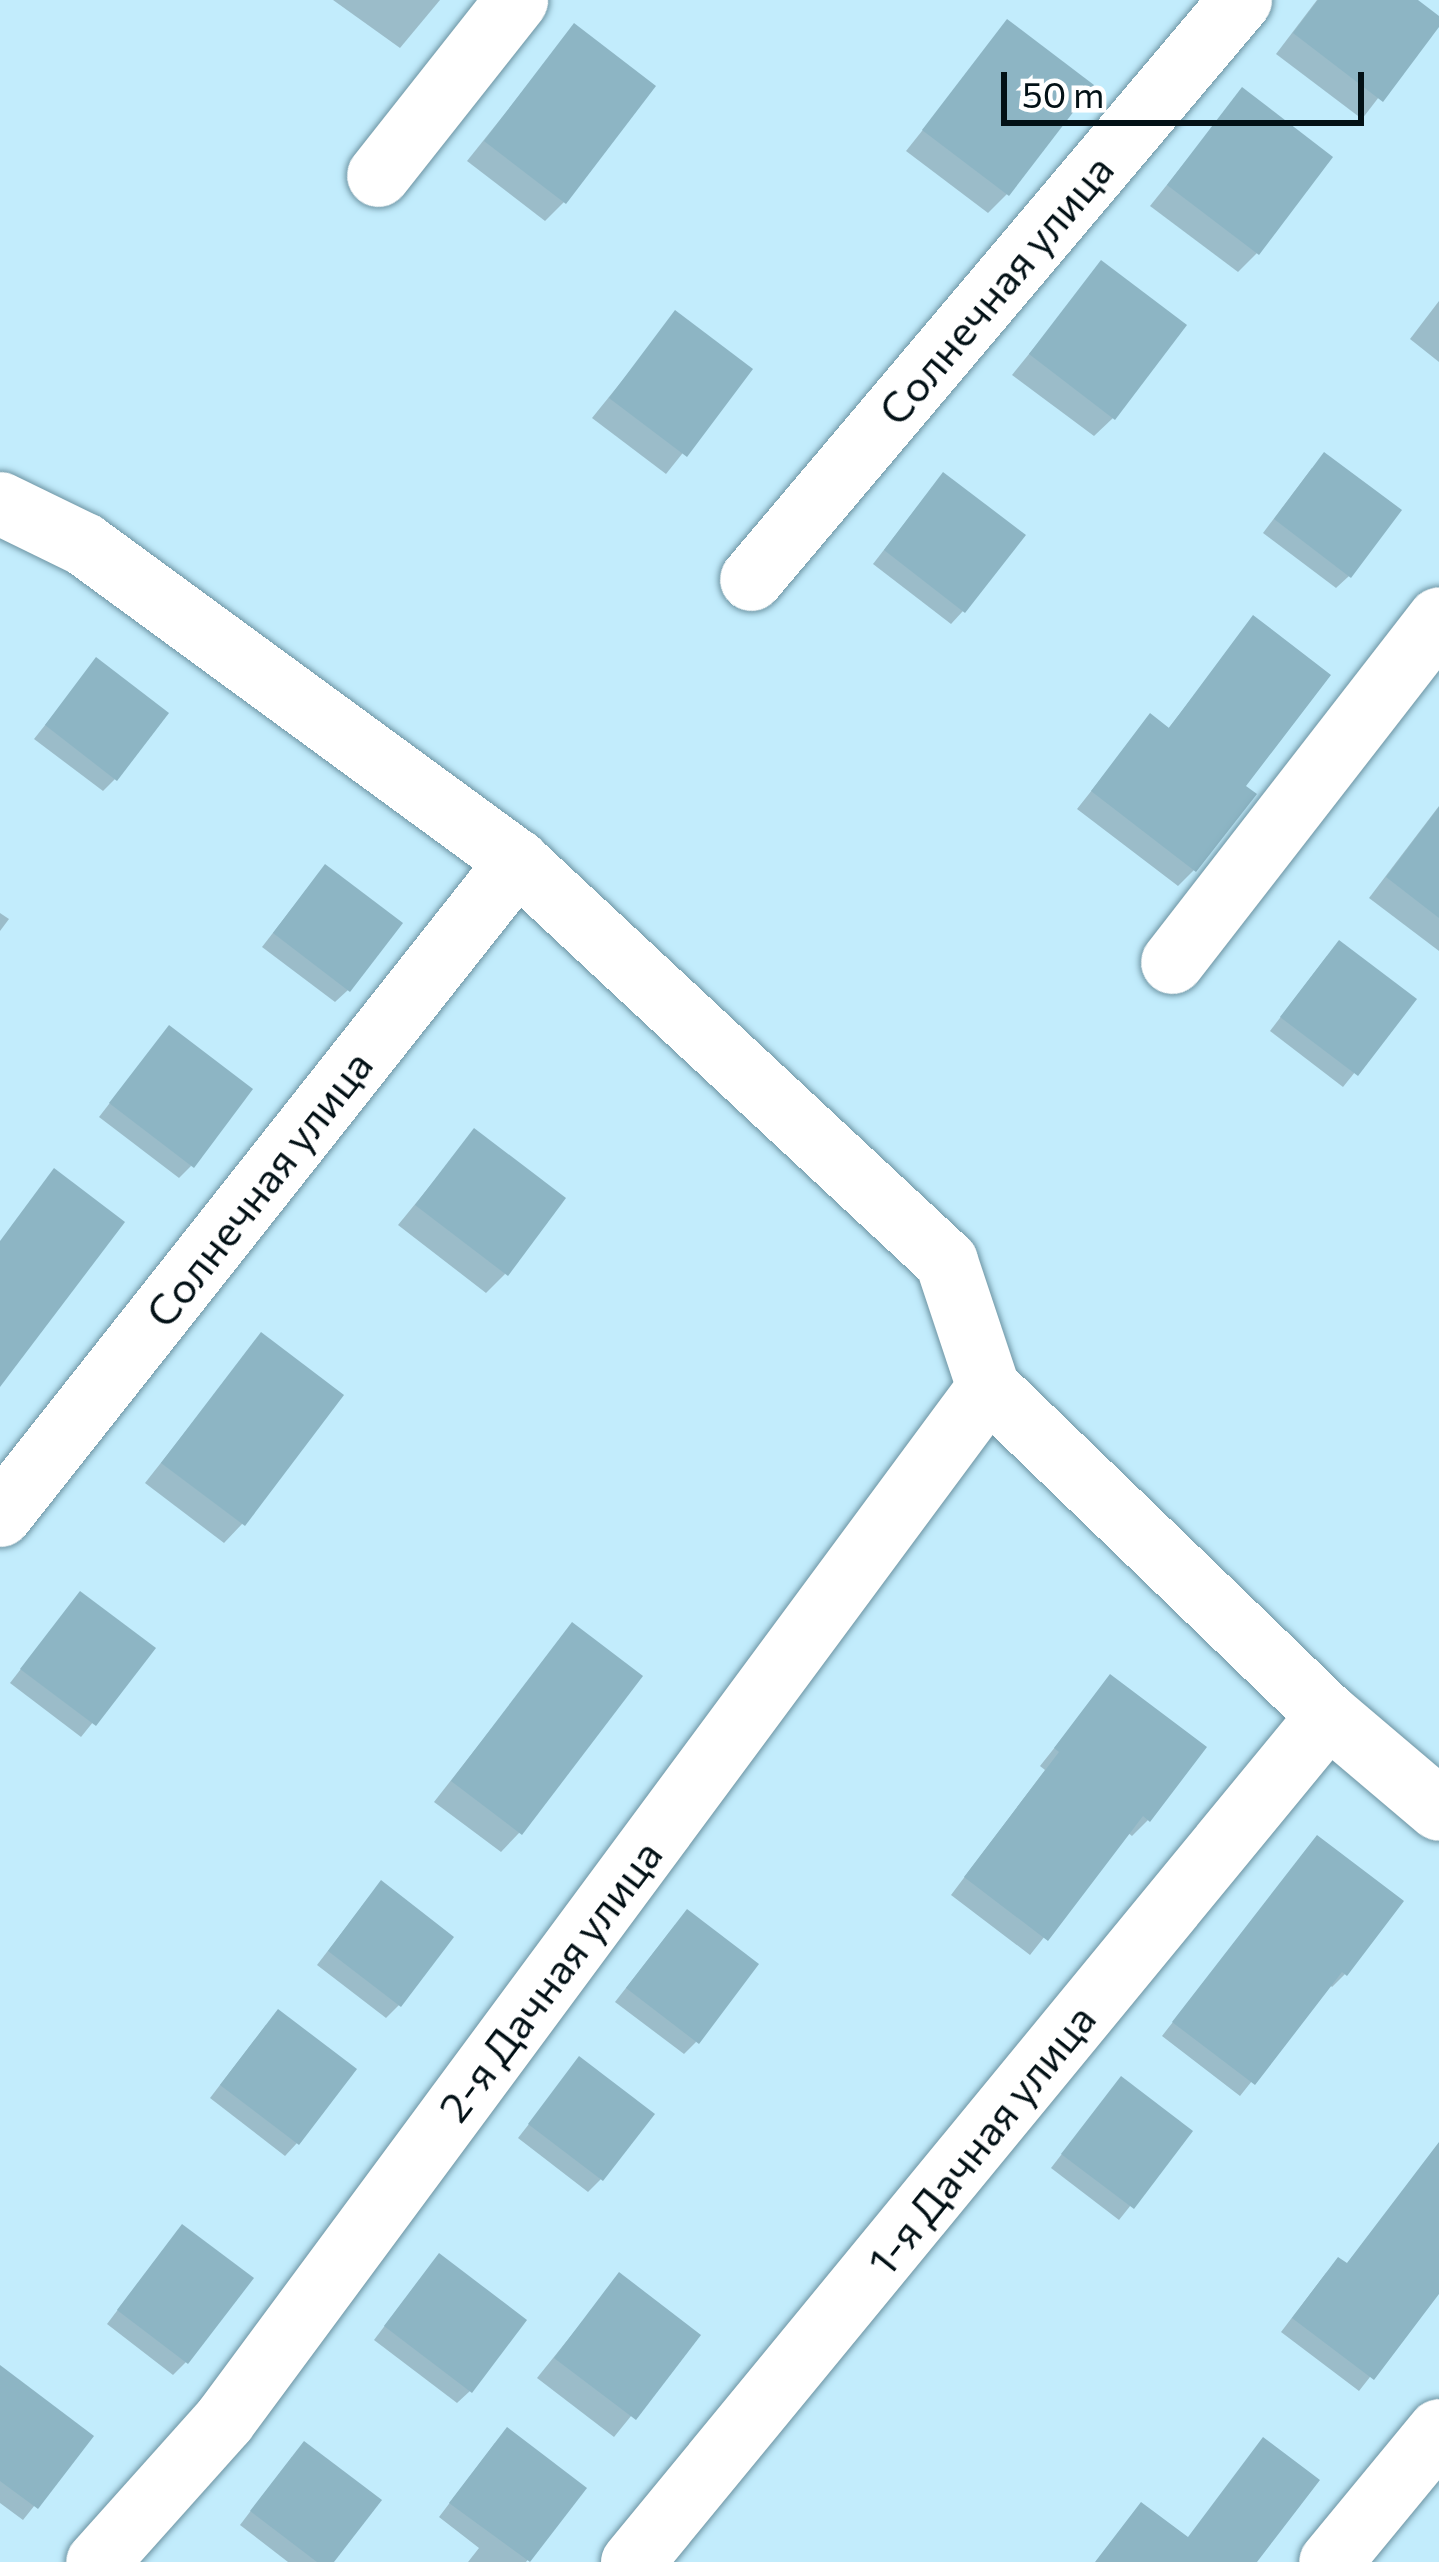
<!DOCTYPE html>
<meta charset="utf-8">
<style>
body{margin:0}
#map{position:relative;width:1439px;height:2562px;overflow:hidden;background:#c2ecfc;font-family:Commissioner,sans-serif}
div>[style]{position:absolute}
.shadow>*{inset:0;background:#0003}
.building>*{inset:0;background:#8db5c4}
.roads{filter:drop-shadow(0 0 3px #6c93a2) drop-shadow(0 0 3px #6c93a2)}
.minor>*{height:63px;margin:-31.5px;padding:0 31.5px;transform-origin:31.5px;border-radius:31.5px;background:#fff}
span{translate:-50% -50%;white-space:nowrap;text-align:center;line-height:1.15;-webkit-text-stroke:12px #fff;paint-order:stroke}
.street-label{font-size:42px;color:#031116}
.scale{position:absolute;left:1001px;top:72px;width:363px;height:54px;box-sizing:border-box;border:6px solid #031116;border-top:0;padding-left:15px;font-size:36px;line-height:42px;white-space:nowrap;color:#031116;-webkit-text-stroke:9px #fff;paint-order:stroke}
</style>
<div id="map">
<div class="shadow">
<div style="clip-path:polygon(333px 0,440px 0,400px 48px)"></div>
<div style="clip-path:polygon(1317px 0,1414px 0,1439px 19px,1362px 119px,1276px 54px)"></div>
<div style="clip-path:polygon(1008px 23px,1007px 194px,988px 213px,906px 151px)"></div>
<div style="clip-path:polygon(574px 27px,564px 202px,545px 221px,467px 161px)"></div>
<div style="clip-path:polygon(1242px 91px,1257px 253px,1238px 272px,1150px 206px)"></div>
<div style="clip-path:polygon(1102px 264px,1113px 418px,1094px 436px,1012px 375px)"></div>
<div style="clip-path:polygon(1439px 301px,1439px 362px,1410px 339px)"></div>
<div style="clip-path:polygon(676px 314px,749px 370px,666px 474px,592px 418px)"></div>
<div style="clip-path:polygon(1312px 468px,1349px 576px,1336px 588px,1263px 533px)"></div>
<div style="clip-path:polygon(931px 489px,963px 611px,951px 624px,873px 564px)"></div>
<div style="clip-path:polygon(1254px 619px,1242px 787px,1194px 870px,1178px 886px,1077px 809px,1150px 717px,1167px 730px)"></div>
<div style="clip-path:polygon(96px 661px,115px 779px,103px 791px,34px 739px)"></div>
<div style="clip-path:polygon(1439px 806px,1439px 951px,1369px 898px)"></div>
<div style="clip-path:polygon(313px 881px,348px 990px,335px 1002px,262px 947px)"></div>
<div style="clip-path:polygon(0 913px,9px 919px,0 931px)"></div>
<div style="clip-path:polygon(1327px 956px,1413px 1000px,1343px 1087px,1270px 1031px)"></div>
<div style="clip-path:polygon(157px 1042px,191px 1166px,179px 1178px,99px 1117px)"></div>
<div style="clip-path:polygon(474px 1132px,505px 1274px,486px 1293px,398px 1225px)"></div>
<div style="clip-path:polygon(261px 1336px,242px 1524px,224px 1543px,145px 1483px)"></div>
<div style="clip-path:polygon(68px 1608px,152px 1649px,81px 1737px,10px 1683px)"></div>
<div style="clip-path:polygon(572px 1626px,519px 1833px,501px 1852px,434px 1802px)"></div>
<div style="clip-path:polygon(1110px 1678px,1148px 1820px,1132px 1836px,1127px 1832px,1030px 1955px,951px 1895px,1045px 1770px,1040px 1766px)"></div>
<div style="clip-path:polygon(1305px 1852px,1345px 1974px,1332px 1987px,1329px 1984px,1240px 2096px,1162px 2036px)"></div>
<div style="clip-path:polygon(369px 1897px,399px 2005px,386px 2018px,317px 1965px)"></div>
<div style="clip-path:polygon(675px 1925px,696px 2042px,684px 2054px,615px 2002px)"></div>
<div style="clip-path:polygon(266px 2025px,297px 2143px,285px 2156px,210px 2098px)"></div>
<div style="clip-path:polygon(579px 2060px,601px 2179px,588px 2192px,518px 2138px)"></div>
<div style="clip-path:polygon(1109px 2093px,1189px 2132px,1119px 2220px,1051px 2168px)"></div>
<div style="clip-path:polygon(1439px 2150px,1439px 2289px,1359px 2391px,1281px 2332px,1326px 2273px,1345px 2266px)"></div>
<div style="clip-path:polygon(170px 2241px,186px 2362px,173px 2375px,107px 2324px)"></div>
<div style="clip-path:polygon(427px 2270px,470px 2391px,457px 2403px,374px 2340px)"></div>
<div style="clip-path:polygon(619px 2276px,697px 2335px,614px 2437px,537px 2378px)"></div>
<div style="clip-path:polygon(0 2384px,89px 2437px,23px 2520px,0 2503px)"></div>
<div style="clip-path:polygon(495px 2443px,583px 2488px,526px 2562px,468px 2562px,479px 2548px,439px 2517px)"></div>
<div style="clip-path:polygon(292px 2457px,330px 2562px,288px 2562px,240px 2525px)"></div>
</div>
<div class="building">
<div style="clip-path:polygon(1318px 0,1418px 0,1439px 16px,1439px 27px,1383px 102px,1293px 33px)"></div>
<div style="clip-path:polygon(1007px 19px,1094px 85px,1009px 196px,922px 130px)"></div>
<div style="clip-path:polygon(574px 23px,656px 86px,566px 204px,484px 141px)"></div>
<div style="clip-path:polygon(1242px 87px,1333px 157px,1259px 255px,1167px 185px)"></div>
<div style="clip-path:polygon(1101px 260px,1187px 325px,1115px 420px,1029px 354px)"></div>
<div style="clip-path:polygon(675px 310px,753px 369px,687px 457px,609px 398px)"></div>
<div style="clip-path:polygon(1324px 452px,1402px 510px,1351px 578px,1274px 519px)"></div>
<div style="clip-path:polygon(943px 472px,1026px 535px,965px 613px,884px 550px)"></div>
<div style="clip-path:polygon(1253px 615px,1331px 675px,1246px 786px,1257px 794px,1196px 872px,1091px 791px,1150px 713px,1169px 728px)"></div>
<div style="clip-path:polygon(96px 657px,169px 713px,117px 781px,45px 725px)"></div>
<div style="clip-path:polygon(1439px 807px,1439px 918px,1386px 877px)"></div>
<div style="clip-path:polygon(325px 864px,403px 923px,350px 992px,273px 933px)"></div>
<div style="clip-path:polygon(1339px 940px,1417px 999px,1358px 1076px,1280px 1017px)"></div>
<div style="clip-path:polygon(169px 1025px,253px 1089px,194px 1168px,109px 1103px)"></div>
<div style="clip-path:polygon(474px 1128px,566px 1198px,508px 1276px,415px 1205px)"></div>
<div style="clip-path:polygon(54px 1168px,125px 1222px,0 1387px,0 1241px)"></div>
<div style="clip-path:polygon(261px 1332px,344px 1395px,245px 1526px,161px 1463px)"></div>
<div style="clip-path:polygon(80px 1591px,156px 1648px,96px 1726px,20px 1669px)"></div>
<div style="clip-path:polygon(572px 1622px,643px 1676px,522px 1835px,451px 1781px)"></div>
<div style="clip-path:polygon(1110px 1674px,1207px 1747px,1150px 1822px,1143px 1816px,1048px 1941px,964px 1877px,1059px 1752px,1054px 1748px)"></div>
<div style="clip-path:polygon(1317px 1835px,1404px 1901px,1347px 1976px,1342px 1972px,1255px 2085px,1172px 2022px)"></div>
<div style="clip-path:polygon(381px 1880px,454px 1937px,401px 2007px,328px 1951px)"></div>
<div style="clip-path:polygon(687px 1909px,759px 1964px,699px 2044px,626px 1988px)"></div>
<div style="clip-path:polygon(278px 2009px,357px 2069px,299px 2145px,220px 2085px)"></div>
<div style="clip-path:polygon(579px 2056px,655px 2114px,603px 2181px,528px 2124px)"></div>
<div style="clip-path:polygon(1121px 2076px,1193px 2131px,1134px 2209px,1061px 2154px)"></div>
<div style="clip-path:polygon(1439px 2142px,1439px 2294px,1374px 2380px,1292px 2318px,1338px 2257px,1347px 2263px)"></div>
<div style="clip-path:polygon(182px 2224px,254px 2278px,188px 2364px,117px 2310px)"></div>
<div style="clip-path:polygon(439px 2253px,527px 2320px,472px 2393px,384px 2326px)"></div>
<div style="clip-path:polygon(619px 2272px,701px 2335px,636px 2420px,554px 2358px)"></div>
<div style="clip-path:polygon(0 2365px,94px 2436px,38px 2509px,0 2481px)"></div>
<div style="clip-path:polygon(507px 2427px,587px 2488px,530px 2562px,449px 2503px)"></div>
<div style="clip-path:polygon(1263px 2437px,1320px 2480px,1257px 2562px,1095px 2562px,1141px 2502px,1188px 2537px)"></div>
<div style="clip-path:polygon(304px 2441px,382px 2500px,334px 2562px,317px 2562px,250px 2511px)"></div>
</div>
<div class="roads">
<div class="minor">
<div style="left:378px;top:175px;width:223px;rotate:-51.7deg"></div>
<div style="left:0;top:503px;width:93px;rotate:26deg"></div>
<div style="left:84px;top:544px;width:537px;rotate:36.21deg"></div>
<div style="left:517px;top:861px;width:587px;rotate:43deg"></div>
<div style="left:946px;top:1261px;width:133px;rotate:71.6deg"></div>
<div style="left:988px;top:1387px;width:472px;rotate:44deg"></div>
<div style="left:1328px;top:1715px;width:145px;rotate:40.3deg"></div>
<div style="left:751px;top:579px;width:758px;rotate:-49.82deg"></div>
<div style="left:1172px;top:962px;width:435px;rotate:-52.2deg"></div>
<div style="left:0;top:1515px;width:834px;rotate:-51.67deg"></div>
<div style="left:97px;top:2562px;width:191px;rotate:-48.2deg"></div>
<div style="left:224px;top:2420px;width:1285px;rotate:-53.51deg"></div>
<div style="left:632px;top:2562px;width:1096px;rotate:-50.59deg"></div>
<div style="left:1330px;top:2562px;width:171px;rotate:-50.5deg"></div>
</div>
</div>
<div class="street-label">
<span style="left:995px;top:289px;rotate:-50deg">Солнечная улица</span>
<span style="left:258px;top:1188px;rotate:-52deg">Солнечная улица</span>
<span style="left:549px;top:1980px;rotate:-53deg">2-я Дачная улица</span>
<span style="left:980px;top:2139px;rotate:-51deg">1-я Дачная улица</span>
</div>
<div class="scale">50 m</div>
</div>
